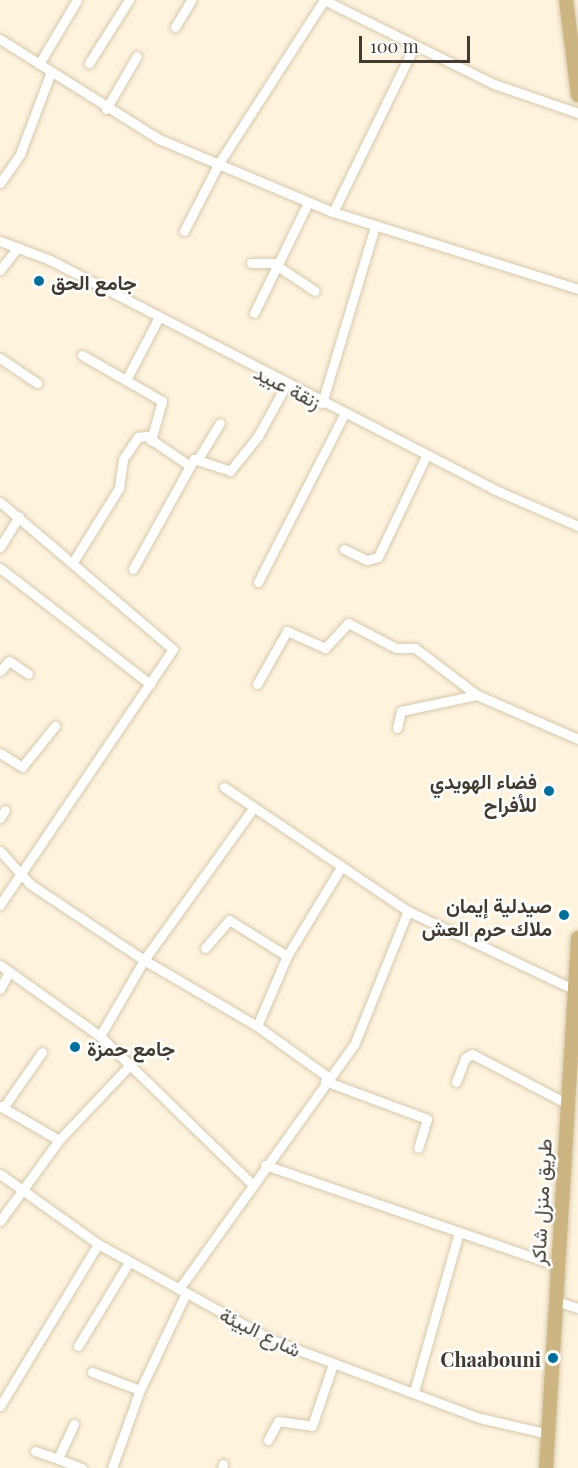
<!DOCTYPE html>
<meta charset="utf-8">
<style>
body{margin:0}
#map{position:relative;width:578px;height:1468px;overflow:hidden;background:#fef3dd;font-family:"Playfair Display",Vazirmatn,serif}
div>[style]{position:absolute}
.roads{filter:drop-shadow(0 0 2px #d6c9ae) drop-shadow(0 0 2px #d6c9ae)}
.street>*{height:9px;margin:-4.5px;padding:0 4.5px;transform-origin:4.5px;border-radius:4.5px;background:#fff}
.primary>*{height:14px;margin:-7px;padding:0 7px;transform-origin:7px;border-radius:7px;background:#cdb582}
.dots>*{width:16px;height:16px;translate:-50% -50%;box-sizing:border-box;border:3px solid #fff;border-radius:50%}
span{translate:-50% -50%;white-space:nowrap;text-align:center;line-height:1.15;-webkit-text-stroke:5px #fff;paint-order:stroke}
.poi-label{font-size:20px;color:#413b30;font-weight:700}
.left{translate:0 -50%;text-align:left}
.right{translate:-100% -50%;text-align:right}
.street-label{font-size:20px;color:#413b30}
.scale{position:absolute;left:359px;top:36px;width:111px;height:27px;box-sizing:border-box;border:3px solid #413b30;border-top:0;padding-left:8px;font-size:18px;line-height:21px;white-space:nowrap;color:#413b30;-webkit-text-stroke:4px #fff;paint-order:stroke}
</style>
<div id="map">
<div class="roads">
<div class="street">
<div style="left:324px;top:0;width:190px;rotate:26.3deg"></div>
<div style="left:494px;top:84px;width:89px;rotate:19deg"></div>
<div style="left:175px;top:27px;width:31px;rotate:-59deg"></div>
<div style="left:0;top:39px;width:188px;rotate:32.2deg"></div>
<div style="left:159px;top:139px;width:189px;rotate:22.8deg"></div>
<div style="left:333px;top:212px;width:257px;rotate:17.4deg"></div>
<div style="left:89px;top:63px;width:75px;rotate:-57.6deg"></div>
<div style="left:39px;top:64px;width:74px;rotate:-59.3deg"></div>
<div style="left:106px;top:109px;width:61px;rotate:-59.7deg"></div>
<div style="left:0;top:183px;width:35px;rotate:-55deg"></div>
<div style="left:20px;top:154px;width:88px;rotate:-69.3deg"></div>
<div style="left:333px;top:212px;width:184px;rotate:-63.9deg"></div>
<div style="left:184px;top:231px;width:76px;rotate:-62.8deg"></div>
<div style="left:219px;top:163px;width:194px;rotate:-57.2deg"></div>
<div style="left:0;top:241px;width:53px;rotate:20.8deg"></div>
<div style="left:50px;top:260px;width:499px;rotate:27.3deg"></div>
<div style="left:493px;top:489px;width:93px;rotate:23.5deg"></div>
<div style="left:251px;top:263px;width:22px"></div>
<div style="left:273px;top:263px;width:50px;rotate:33.7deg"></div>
<div style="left:0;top:270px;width:29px;rotate:-52deg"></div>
<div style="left:254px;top:313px;width:123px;rotate:-63.9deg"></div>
<div style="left:82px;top:355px;width:92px;rotate:29.9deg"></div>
<div style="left:162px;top:401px;width:41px;rotate:105.8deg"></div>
<div style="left:0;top:358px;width:45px;rotate:34deg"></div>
<div style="left:126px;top:380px;width:69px;rotate:-62.3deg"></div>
<div style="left:322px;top:403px;width:185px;rotate:-73.3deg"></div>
<div style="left:198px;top:459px;width:42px;rotate:-58.6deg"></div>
<div style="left:0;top:502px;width:227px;rotate:40.4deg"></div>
<div style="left:173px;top:649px;width:309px;rotate:124.1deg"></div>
<div style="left:0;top:547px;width:36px;rotate:-58deg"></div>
<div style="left:344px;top:549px;width:25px;rotate:26deg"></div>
<div style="left:367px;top:560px;width:11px;rotate:-15deg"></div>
<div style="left:378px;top:557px;width:112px;rotate:-64.6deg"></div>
<div style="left:73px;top:562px;width:87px;rotate:-58.1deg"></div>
<div style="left:119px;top:488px;width:29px;rotate:-82deg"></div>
<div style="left:123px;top:459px;width:27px;rotate:-56deg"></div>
<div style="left:138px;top:437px;width:8px;rotate:-7deg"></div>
<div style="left:146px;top:436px;width:53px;rotate:34.3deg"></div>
<div style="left:0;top:568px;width:190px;rotate:37.7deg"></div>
<div style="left:133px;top:569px;width:126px;rotate:-61deg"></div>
<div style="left:194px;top:459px;width:38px;rotate:18deg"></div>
<div style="left:230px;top:471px;width:45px;rotate:-51.3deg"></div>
<div style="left:258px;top:436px;width:58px;rotate:-61.2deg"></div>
<div style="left:258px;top:582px;width:188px;rotate:-62.8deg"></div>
<div style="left:0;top:671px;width:13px;rotate:-48deg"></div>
<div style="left:9px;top:661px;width:23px;rotate:34deg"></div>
<div style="left:257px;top:684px;width:61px;rotate:-60.5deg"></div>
<div style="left:287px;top:631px;width:42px;rotate:24.1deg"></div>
<div style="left:325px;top:648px;width:34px;rotate:-47deg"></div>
<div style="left:348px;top:623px;width:54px;rotate:27.5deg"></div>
<div style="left:396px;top:648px;width:19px"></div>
<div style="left:415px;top:648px;width:78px;rotate:37.2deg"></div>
<div style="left:477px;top:695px;width:110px;rotate:23.5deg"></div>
<div style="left:397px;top:728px;width:17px;rotate:-77deg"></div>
<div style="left:401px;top:711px;width:78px;rotate:-11.9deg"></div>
<div style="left:0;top:753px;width:26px;rotate:32deg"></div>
<div style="left:22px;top:767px;width:53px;rotate:-51.2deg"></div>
<div style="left:224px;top:787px;width:222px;rotate:34deg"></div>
<div style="left:408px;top:911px;width:185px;rotate:25.3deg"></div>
<div style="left:0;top:818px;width:9px;rotate:-58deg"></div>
<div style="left:0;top:851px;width:45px;rotate:47.7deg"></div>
<div style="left:30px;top:884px;width:137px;rotate:33.7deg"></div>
<div style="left:144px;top:960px;width:188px;rotate:-54.3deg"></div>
<div style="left:205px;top:948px;width:37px;rotate:-49deg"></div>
<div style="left:229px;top:920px;width:68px;rotate:31.8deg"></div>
<div style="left:0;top:965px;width:123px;rotate:35.4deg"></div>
<div style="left:100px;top:1036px;width:211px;rotate:44.2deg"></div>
<div style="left:0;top:989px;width:19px;rotate:-62deg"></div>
<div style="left:257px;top:1026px;width:76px;rotate:-66.8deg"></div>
<div style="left:287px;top:956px;width:102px;rotate:-58.7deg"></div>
<div style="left:100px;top:1036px;width:88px;rotate:-59.9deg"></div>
<div style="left:144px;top:960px;width:131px;rotate:30.3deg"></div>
<div style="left:257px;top:1026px;width:87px;rotate:35.7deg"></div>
<div style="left:325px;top:1081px;width:109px;rotate:20.4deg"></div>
<div style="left:427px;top:1119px;width:30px;rotate:107deg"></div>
<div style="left:456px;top:1082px;width:26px;rotate:-69deg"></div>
<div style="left:465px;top:1058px;width:8px;rotate:-30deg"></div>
<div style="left:472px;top:1054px;width:106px;rotate:27.5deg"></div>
<div style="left:0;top:1106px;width:68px;rotate:30deg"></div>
<div style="left:3px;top:1108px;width:68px;rotate:-55.1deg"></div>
<div style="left:265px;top:1165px;width:308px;rotate:19deg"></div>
<div style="left:0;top:1174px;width:120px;rotate:35.5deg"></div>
<div style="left:98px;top:1244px;width:199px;rotate:28.9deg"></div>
<div style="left:272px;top:1340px;width:222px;rotate:20.6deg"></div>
<div style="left:480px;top:1418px;width:70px;rotate:13.2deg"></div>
<div style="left:0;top:1221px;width:100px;rotate:-53.9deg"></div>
<div style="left:59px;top:1140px;width:102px;rotate:-46.6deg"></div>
<div style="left:179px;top:1289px;width:300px;rotate:-54.4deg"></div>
<div style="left:354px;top:1045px;width:144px;rotate:-68.1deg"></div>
<div style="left:553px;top:1300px;width:26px;rotate:18deg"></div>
<div style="left:78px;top:1346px;width:98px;rotate:-58.7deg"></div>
<div style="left:92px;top:1372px;width:51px;rotate:20.6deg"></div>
<div style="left:414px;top:1392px;width:163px;rotate:-74.3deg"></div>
<div style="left:0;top:1406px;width:189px;rotate:-58.8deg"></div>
<div style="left:74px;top:1424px;width:38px;rotate:115deg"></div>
<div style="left:58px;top:1459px;width:26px;rotate:21deg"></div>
<div style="left:268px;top:1440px;width:21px;rotate:-62deg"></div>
<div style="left:278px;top:1421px;width:34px;rotate:8deg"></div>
<div style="left:312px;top:1426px;width:65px;rotate:-71.3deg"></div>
<div style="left:35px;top:1451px;width:24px;rotate:19deg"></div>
<div style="left:112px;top:1468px;width:83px;rotate:-70.3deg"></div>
<div style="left:140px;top:1390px;width:107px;rotate:-64.6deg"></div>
<div style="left:222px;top:1468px;width:4px;rotate:-76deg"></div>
</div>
<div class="primary">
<div style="left:566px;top:0;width:96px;rotate:82.8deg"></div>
<div style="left:546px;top:1468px;width:531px;rotate:-86.54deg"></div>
</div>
</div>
<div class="dots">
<div style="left:39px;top:281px;background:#006e9a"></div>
<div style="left:549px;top:791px;background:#006e9a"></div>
<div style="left:564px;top:915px;background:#006e9a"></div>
<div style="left:75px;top:1047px;background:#006e9a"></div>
<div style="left:553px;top:1358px;background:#006e9a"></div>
</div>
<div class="poi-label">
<span class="left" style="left:51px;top:281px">جامع الحق</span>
<span class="right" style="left:537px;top:792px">فضاء الهويدي<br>للأفراح</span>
<span class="right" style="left:552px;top:916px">صيدلية إيمان<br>ملاك حرم العش</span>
<span class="left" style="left:87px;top:1047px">جامع حمزة</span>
<span class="right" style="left:541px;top:1358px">Chaabouni</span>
</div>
<div class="street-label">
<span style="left:288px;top:386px;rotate:27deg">زنقة عبيد</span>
<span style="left:540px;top:1202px;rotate:-87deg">طريق منزل شاكر</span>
<span style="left:261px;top:1331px;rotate:26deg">شارع البيئة</span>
</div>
<div class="scale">100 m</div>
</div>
